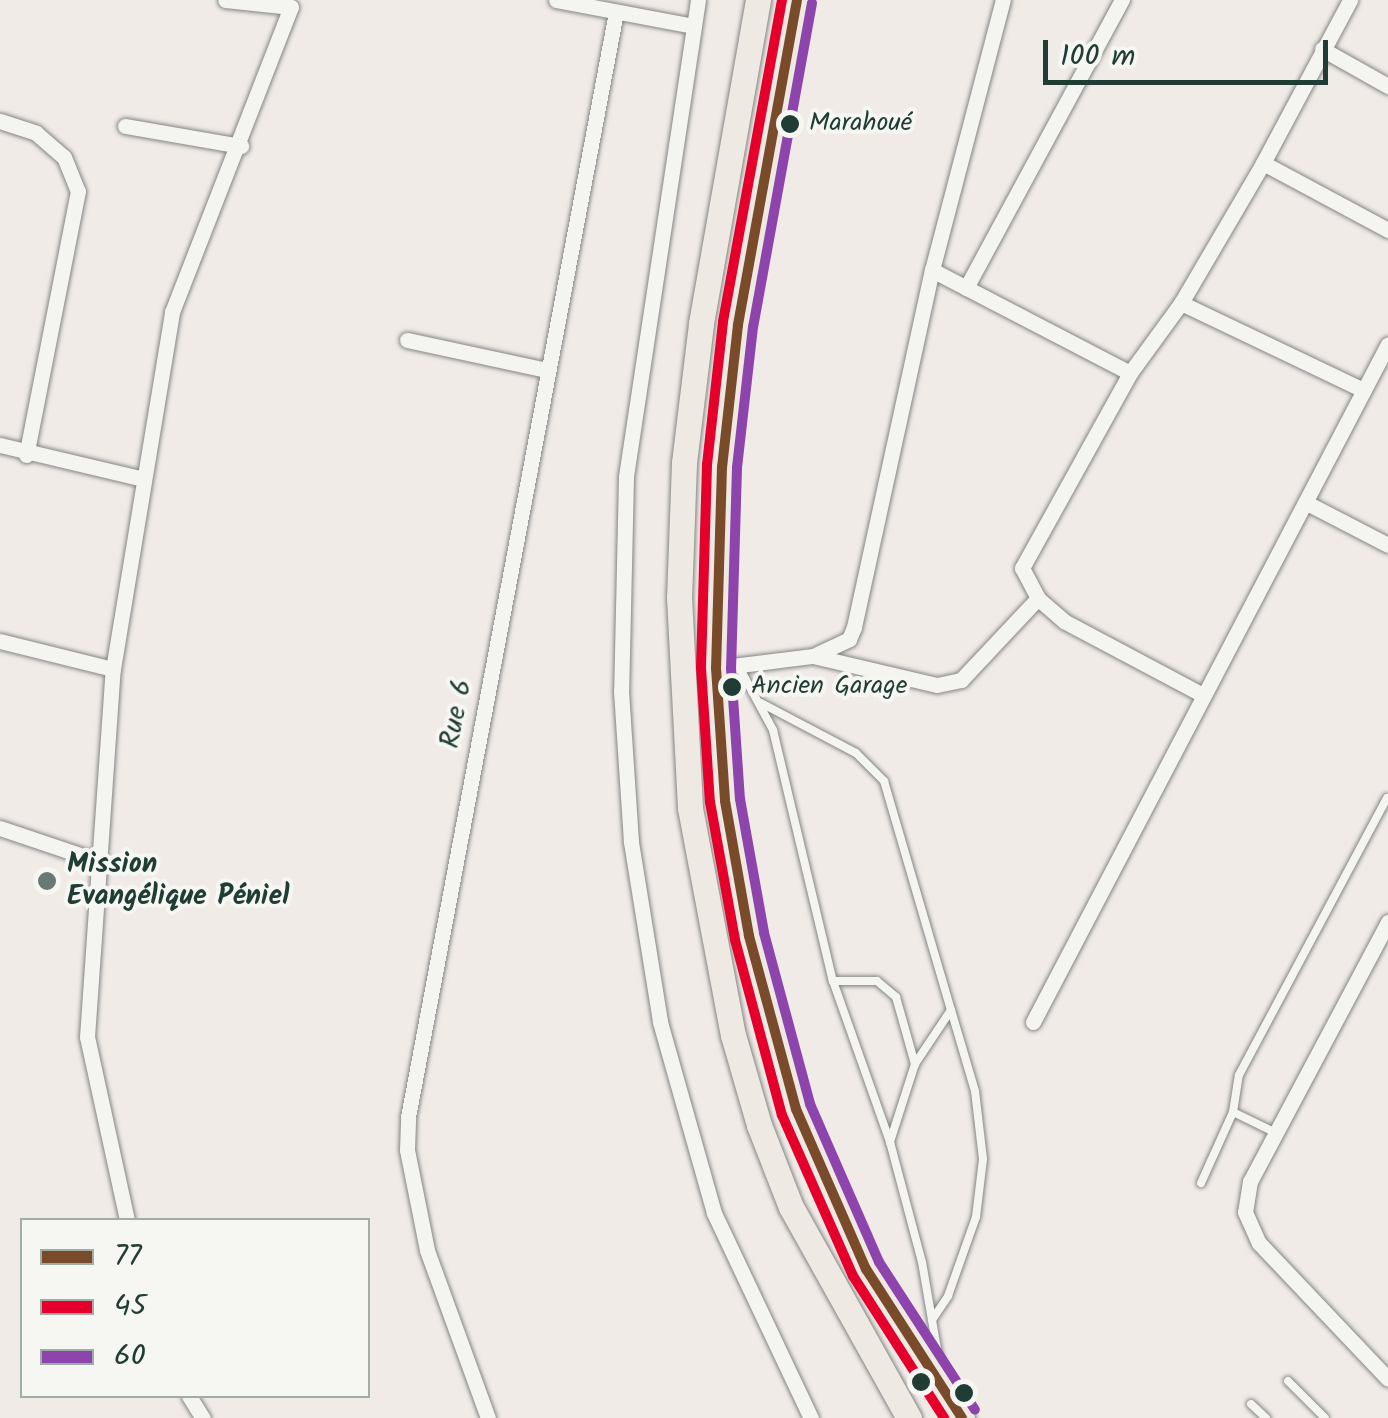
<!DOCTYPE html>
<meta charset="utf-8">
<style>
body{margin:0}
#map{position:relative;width:1388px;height:1418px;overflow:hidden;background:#f1ebe8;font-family:Kalam,sans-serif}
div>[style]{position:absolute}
.roads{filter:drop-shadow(0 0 2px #838683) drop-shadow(0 0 2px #838683)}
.service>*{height:8px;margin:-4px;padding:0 4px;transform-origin:4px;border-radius:4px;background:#f4f4f1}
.minor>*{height:15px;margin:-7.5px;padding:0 7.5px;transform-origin:7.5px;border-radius:7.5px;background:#f4f4f1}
.primary>*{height:25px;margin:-12.5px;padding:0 12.5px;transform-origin:12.5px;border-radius:12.5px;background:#eee9e2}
.bus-1>*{height:10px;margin:-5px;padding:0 5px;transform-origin:5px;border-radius:5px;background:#7a4b2a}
.bus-2>*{height:10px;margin:-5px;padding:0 5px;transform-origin:5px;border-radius:5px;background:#e4002b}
.bus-3>*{height:10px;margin:-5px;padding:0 5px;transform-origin:5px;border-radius:5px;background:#8e44ad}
.dots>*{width:28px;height:28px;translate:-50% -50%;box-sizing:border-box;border:5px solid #f6f6f2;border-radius:50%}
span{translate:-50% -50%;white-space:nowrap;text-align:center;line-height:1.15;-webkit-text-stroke:8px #f6f6f2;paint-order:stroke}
.bus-label{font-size:26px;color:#1f3d34}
.left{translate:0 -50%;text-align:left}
.street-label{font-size:28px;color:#1f3d34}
.poi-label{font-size:28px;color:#1f3d34;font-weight:700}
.legend{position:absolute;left:20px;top:1218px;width:350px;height:180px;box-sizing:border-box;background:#f6f6f2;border:2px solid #a0aca6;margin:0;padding:12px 18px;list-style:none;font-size:30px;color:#1f3d34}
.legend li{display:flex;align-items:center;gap:20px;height:50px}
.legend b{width:50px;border:2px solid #a0aca6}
.scale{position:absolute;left:1043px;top:40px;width:285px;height:45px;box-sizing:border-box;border:5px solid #1f3d34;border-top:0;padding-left:12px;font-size:30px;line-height:35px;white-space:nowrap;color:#1f3d34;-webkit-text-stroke:8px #f6f6f2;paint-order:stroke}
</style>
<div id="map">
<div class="roads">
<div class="service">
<div style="left:739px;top:667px;width:72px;rotate:61.6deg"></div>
<div style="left:773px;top:730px;width:258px;rotate:76.6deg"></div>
<div style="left:833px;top:981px;width:44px"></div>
<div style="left:877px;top:981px;width:25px;rotate:40deg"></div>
<div style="left:896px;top:997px;width:70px;rotate:74.2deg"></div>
<div style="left:915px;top:1064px;width:82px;rotate:107.8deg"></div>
<div style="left:890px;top:1142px;width:124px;rotate:75.1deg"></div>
<div style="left:922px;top:1262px;width:106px;rotate:80.2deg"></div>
<div style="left:761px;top:703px;width:107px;rotate:27.8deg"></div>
<div style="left:856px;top:753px;width:40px;rotate:45deg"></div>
<div style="left:884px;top:781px;width:239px;rotate:73.7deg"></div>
<div style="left:951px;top:1010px;width:65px;rotate:123.7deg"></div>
<div style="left:833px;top:981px;width:171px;rotate:70.5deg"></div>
<div style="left:1233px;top:1112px;width:46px;rotate:26deg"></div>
<div style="left:1201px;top:1183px;width:78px;rotate:-65.7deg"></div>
<div style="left:1233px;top:1112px;width:37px;rotate:-81deg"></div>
<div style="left:1239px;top:1075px;width:314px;rotate:-61.9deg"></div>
<div style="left:932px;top:1320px;width:29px;rotate:-56deg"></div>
<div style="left:948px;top:1296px;width:84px;rotate:-70.5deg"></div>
<div style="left:976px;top:1217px;width:58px;rotate:-83.1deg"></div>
<div style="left:983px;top:1159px;width:68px;rotate:-96.7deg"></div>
<div style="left:975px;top:1091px;width:84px;rotate:-106.5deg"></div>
<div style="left:1288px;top:1381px;width:52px;rotate:45deg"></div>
<div style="left:1251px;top:1404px;width:21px;rotate:43deg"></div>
</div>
<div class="minor">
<div style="left:556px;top:0;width:140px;rotate:10.7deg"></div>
<div style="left:698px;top:0;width:482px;rotate:98.6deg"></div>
<div style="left:626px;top:477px;width:214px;rotate:91.3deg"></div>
<div style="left:621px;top:691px;width:151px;rotate:86.2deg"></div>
<div style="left:631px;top:842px;width:182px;rotate:80.8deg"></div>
<div style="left:660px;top:1022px;width:198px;rotate:74.2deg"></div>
<div style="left:714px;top:1213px;width:227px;rotate:64.7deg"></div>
<div style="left:1322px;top:49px;width:76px;rotate:29.3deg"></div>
<div style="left:0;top:121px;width:38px;rotate:18deg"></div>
<div style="left:36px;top:133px;width:37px;rotate:41deg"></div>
<div style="left:64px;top:157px;width:37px;rotate:68deg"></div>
<div style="left:78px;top:191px;width:269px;rotate:101.1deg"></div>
<div style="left:125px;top:126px;width:118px;rotate:9.8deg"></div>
<div style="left:1263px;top:163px;width:142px;rotate:28.2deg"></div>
<div style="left:932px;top:270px;width:223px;rotate:27.5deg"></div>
<div style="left:966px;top:288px;width:328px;rotate:-61.6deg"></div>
<div style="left:1181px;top:303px;width:202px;rotate:25.5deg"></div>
<div style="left:407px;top:340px;width:143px;rotate:12.1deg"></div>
<div style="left:0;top:445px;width:144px;rotate:13.3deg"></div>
<div style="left:1307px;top:503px;width:91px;rotate:27.4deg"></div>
<div style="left:0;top:641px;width:116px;rotate:13.9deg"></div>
<div style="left:813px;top:656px;width:127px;rotate:13.2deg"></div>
<div style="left:937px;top:685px;width:25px;rotate:-12deg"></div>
<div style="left:961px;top:680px;width:112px;rotate:-46.8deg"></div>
<div style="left:716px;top:668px;width:98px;rotate:-7.1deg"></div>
<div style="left:813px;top:656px;width:40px;rotate:-25deg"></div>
<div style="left:849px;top:639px;width:13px;rotate:-67deg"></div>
<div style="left:854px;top:627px;width:365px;rotate:-77.7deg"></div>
<div style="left:932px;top:270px;width:279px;rotate:-75.3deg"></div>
<div style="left:1203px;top:695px;width:157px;rotate:-152deg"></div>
<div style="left:1064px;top:621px;width:35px;rotate:-139deg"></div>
<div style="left:1038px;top:598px;width:34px;rotate:-118deg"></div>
<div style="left:1022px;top:568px;width:223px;rotate:-61deg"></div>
<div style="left:1130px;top:373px;width:87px;rotate:-53.9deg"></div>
<div style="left:1181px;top:303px;width:162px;rotate:-59.6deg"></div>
<div style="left:1263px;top:163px;width:185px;rotate:-61.9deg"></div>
<div style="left:0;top:828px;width:107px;rotate:18.6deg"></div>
<div style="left:1388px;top:922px;width:293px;rotate:118deg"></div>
<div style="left:1250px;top:1181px;width:31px;rotate:99deg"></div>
<div style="left:1245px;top:1212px;width:34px;rotate:66deg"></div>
<div style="left:1259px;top:1243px;width:187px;rotate:46.5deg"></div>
<div style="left:1033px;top:1022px;width:765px;rotate:-62.36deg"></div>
<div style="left:127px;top:1220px;width:187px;rotate:-102.3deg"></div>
<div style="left:87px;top:1037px;width:369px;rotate:-86deg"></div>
<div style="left:113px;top:669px;width:362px;rotate:-80.6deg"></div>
<div style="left:172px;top:312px;width:327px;rotate:-68.7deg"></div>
<div style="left:291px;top:7px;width:66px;rotate:-173.9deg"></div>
<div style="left:189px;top:1396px;width:26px;rotate:58deg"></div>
<div style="left:488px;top:1418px;width:179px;rotate:-110deg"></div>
<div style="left:427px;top:1250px;width:102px;rotate:-101.3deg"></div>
<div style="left:407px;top:1150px;width:33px;rotate:-88deg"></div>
<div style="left:408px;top:1117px;width:1124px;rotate:-79.34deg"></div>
</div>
<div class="primary">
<div style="left:758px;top:0;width:329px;rotate:100deg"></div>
<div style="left:701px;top:324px;width:140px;rotate:97deg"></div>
<div style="left:684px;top:463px;width:134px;rotate:92.1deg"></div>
<div style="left:679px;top:597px;width:211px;rotate:87deg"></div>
<div style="left:690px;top:808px;width:231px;rotate:79.3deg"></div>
<div style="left:733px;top:1035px;width:94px;rotate:73.9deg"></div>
<div style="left:759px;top:1125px;width:88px;rotate:68.7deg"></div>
<div style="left:791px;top:1207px;width:242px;rotate:60.8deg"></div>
<div style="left:797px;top:0;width:330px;rotate:100.3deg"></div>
<div style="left:738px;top:325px;width:143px;rotate:96.4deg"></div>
<div style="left:722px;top:467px;width:201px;rotate:91.7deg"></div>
<div style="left:716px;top:668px;width:133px;rotate:86.1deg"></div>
<div style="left:725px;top:801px;width:137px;rotate:79.9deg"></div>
<div style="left:749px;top:936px;width:179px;rotate:74.8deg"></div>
<div style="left:796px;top:1109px;width:175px;rotate:66.4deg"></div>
<div style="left:866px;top:1269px;width:177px;rotate:57.2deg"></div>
</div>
</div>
<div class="bus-1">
<div style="left:797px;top:0;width:330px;rotate:100.3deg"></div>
<div style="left:738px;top:325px;width:143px;rotate:96.4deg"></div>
<div style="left:722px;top:467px;width:201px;rotate:91.7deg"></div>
<div style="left:716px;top:668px;width:133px;rotate:86.1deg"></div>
<div style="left:725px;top:801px;width:137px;rotate:79.9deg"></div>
<div style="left:749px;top:936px;width:179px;rotate:74.8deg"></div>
<div style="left:796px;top:1109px;width:175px;rotate:66.4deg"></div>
<div style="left:866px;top:1269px;width:177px;rotate:57.2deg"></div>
</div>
<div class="bus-2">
<div style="left:782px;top:0;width:327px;rotate:100.4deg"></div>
<div style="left:723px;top:322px;width:144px;rotate:96.4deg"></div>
<div style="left:707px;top:465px;width:203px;rotate:91.7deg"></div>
<div style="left:701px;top:668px;width:134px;rotate:86.2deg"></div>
<div style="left:710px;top:802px;width:140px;rotate:79.7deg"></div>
<div style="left:735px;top:940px;width:181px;rotate:75deg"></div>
<div style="left:782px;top:1115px;width:176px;rotate:66.2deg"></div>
<div style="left:853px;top:1276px;width:169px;rotate:57.3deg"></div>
</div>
<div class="bus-3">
<div style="left:812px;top:3px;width:329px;rotate:100.3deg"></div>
<div style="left:753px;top:327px;width:142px;rotate:96.5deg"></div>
<div style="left:737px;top:468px;width:200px;rotate:91.7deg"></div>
<div style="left:731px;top:668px;width:131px;rotate:86.1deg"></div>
<div style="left:740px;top:799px;width:136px;rotate:79.8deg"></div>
<div style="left:764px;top:933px;width:177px;rotate:74.9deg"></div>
<div style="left:810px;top:1104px;width:172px;rotate:66.4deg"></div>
<div style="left:879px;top:1262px;width:176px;rotate:57deg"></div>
</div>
<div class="dots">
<div style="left:790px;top:124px;background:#1f3d34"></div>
<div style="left:732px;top:687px;background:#1f3d34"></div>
<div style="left:47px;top:881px;background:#687a73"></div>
<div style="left:921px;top:1382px;background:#1f3d34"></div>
<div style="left:964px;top:1393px;background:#1f3d34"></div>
</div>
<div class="bus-label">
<span class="left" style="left:809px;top:124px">Marahoué</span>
<span class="left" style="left:751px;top:687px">Ancien Garage</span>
</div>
<div class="street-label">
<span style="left:457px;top:714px;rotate:-79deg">Rue 6</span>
</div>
<div class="poi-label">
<span class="left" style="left:67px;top:881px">Mission<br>Evangélique Péniel</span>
</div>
<ul class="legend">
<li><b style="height:12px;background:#7a4b2a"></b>77</li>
<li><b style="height:12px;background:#e4002b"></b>45</li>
<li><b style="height:12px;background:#8e44ad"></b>60</li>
</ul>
<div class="scale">100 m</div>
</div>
